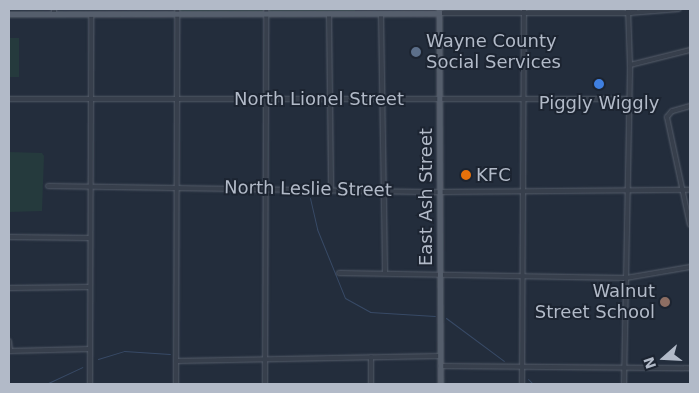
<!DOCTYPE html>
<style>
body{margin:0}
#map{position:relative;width:699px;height:393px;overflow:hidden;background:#232d3c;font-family:"DejaVu Sans",sans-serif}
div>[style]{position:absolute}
.green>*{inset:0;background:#253a3d}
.stream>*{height:1px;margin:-0.5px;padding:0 0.5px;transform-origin:0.5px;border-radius:0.5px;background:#384a66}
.roads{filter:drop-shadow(0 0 1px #555d6a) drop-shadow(0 0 1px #555d6a)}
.minor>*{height:4px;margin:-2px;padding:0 2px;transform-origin:2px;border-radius:2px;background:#373f4c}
.major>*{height:5px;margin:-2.5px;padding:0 2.5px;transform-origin:2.5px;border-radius:2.5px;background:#555e6c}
.dots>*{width:14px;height:14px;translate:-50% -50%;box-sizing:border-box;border:2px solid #1c2431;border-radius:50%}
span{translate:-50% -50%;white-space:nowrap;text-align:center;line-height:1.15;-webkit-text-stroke:4px #1c2431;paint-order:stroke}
.poi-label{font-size:18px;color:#b2bac8}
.left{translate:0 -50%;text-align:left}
.right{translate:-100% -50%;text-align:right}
.street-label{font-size:18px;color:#b2bac8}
.frame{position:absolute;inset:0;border:10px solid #b2bac8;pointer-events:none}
.north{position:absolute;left:639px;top:333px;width:50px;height:50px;-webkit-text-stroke:4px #1c2431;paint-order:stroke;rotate:251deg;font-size:14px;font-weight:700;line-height:20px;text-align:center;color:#b2bac8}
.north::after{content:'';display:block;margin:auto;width:18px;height:22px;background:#b2bac8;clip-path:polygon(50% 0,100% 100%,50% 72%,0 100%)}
</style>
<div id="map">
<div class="green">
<div style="clip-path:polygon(177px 9px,355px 9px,355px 11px,177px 14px)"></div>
<div style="clip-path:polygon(9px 38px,19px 38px,19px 77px,9px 77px)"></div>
<div style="clip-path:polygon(9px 152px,42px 153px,44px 156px,42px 211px,9px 212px)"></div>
</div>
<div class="stream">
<div style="left:310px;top:198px;width:32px;rotate:77deg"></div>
<div style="left:317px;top:229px;width:74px;rotate:67.9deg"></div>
<div style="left:345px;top:298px;width:29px;rotate:29deg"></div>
<div style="left:370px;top:312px;width:65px;rotate:3.5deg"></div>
<div style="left:446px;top:318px;width:72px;rotate:36.6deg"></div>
<div style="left:98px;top:359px;width:27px;rotate:-17deg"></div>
<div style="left:124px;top:351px;width:46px;rotate:3.7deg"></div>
<div style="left:528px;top:379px;width:7px;rotate:45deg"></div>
<div style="left:46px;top:384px;width:40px;rotate:-25deg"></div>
</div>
<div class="roads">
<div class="minor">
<div style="left:54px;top:9px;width:5px;rotate:90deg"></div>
<div style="left:439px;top:13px;width:191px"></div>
<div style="left:630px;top:13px;width:49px;rotate:-4.7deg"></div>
<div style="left:630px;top:13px;width:7px;rotate:-34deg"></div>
<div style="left:329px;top:14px;width:176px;rotate:89.3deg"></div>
<div style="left:381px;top:14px;width:259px;rotate:89.1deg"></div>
<div style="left:630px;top:65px;width:62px;rotate:-14deg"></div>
<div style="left:9px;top:99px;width:621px"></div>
<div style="left:690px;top:106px;width:19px;rotate:164deg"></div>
<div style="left:672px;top:111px;width:8px;rotate:130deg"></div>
<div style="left:667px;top:117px;width:110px;rotate:78deg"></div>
<div style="left:48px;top:186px;width:392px;rotate:0.9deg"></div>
<div style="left:440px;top:192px;width:250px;rotate:-0.5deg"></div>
<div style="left:9px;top:237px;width:80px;rotate:0.7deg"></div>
<div style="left:339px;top:273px;width:287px;rotate:1deg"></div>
<div style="left:626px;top:278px;width:65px;rotate:-9.8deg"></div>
<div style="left:9px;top:288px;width:80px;rotate:-0.7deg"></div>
<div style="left:9px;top:341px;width:10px;rotate:84deg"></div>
<div style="left:9px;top:351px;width:81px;rotate:-1.4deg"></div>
<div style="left:371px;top:357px;width:27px;rotate:90deg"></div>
<div style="left:176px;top:361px;width:264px;rotate:-1.1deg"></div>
<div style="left:440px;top:366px;width:250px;rotate:0.5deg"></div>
<div style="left:90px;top:384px;width:370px;rotate:-89.8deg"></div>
<div style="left:176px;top:384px;width:375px;rotate:-89.8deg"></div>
<div style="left:265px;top:384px;width:375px;rotate:-89.8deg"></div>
<div style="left:522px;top:384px;width:375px;rotate:-89.7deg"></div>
<div style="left:624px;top:384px;width:319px;rotate:-88.9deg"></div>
<div style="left:630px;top:65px;width:56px;rotate:-92deg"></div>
</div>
<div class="major">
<div style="left:439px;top:9px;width:375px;rotate:89.8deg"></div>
<div style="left:9px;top:14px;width:430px;rotate:-0.1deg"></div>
</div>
</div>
<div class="dots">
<div style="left:416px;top:52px;background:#5c6f8a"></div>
<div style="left:599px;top:84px;background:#3f7fe0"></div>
<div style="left:466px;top:175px;background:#e8710a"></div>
<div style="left:665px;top:302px;background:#8d6e63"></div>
</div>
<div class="poi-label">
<span class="left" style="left:426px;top:52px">Wayne County<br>Social Services</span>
<span style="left:599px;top:103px">Piggly Wiggly</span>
<span class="left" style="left:476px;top:175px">KFC</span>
<span class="right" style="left:655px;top:302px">Walnut<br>Street School</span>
</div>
<div class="street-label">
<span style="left:319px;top:99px">North Lionel Street</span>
<span style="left:308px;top:189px;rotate:1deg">North Leslie Street</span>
<span style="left:426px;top:197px;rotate:-90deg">East Ash Street</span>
</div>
<div class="frame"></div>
<div class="north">N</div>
</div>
